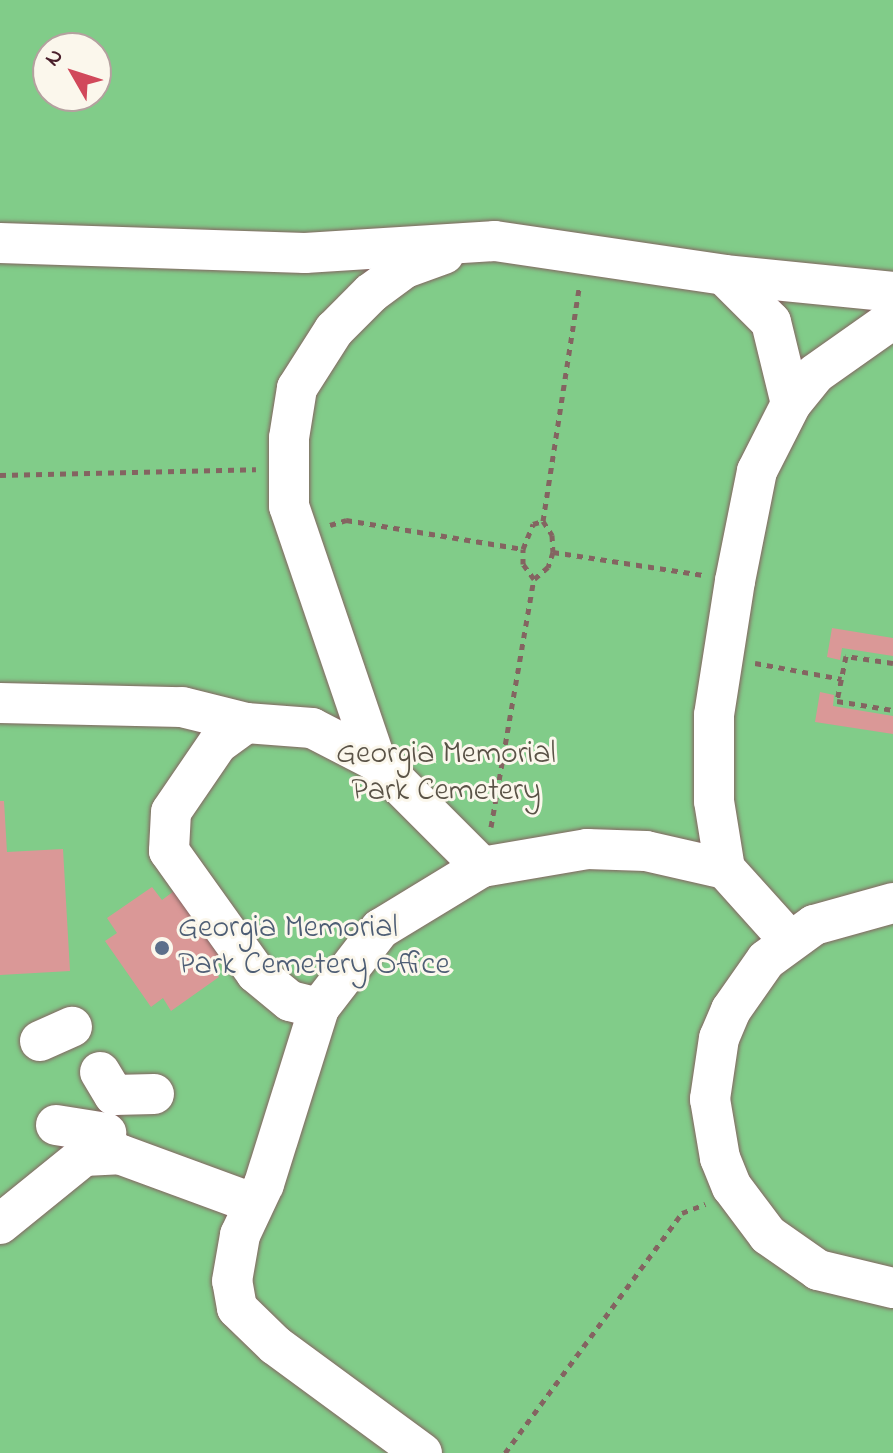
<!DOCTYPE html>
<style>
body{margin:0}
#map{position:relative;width:893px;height:1453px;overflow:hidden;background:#f0e4c6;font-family:"Indie Flower",sans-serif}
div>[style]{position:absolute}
.green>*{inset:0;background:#81cc89}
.building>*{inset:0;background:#da9897}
.path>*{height:5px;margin-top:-2.5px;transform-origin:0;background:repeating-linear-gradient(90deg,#846461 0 6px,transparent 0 12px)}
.roads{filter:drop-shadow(0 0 2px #846461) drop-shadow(0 0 2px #846461)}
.minor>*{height:40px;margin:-20px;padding:0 20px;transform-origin:20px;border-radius:20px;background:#fff}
.dots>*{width:22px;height:22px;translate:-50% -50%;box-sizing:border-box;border:4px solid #fbf7ec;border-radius:50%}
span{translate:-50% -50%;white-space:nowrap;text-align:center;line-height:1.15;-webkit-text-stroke:6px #fbf7ec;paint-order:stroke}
.park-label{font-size:32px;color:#5a5347}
.service-label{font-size:32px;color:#4e5e75}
.left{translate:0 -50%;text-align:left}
.north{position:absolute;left:32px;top:32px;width:80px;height:80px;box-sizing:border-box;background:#fbf7ec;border:2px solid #b4a19f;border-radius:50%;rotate:309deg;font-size:22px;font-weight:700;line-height:32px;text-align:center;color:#4a1f2b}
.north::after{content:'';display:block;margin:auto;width:28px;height:36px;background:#d1495b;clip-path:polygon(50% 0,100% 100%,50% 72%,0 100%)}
</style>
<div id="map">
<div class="green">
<div style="clip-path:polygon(evenodd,0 0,893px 0,893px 1453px,0 1453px,0 0,48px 48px,96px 48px,96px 96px,48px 96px,48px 48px)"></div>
</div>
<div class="building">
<div style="clip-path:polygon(832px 628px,893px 638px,893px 656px,842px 648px,840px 660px,827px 657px)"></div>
<div style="clip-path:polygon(820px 692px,834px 695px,833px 706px,893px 716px,893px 734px,815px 722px)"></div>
<div style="clip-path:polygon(0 801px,4px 801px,7px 852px,63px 849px,70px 971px,0 975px)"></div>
<div style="clip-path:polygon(152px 887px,162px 900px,174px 891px,219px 956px,209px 963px,219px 977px,171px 1011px,163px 998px,151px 1007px,105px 941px,117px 933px,107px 918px)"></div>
</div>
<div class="path">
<div style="left:0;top:475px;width:256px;rotate:-1.3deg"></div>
<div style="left:543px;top:521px;width:236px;rotate:-81.2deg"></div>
<div style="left:543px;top:521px;width:17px;rotate:57deg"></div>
<div style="left:552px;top:535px;width:17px;rotate:87deg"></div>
<div style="left:553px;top:552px;width:16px;rotate:108deg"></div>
<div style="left:548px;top:567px;width:18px;rotate:139deg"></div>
<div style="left:534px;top:579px;width:19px;rotate:-126deg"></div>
<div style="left:523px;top:564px;width:15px;rotate:-90deg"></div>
<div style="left:523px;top:549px;width:27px;rotate:-68deg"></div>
<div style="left:533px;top:524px;width:10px;rotate:-17deg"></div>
<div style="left:330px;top:525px;width:17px;rotate:-17deg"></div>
<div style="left:346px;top:520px;width:179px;rotate:9.3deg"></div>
<div style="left:553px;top:552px;width:152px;rotate:8.7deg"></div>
<div style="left:755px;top:663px;width:88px;rotate:10.4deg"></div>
<div style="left:893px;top:663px;width:48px;rotate:-171.5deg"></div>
<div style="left:846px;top:656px;width:46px;rotate:101.3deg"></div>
<div style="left:837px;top:701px;width:57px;rotate:9.1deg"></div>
<div style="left:491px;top:827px;width:252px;rotate:-80.2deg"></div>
<div style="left:505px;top:1453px;width:298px;rotate:-53.6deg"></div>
<div style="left:682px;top:1213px;width:25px;rotate:-21deg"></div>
</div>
<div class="roads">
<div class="minor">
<div style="left:0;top:243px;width:305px;rotate:1.9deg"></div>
<div style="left:305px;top:253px;width:190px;rotate:-3.6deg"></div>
<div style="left:495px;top:241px;width:232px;rotate:8.4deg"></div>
<div style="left:724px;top:275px;width:170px;rotate:5.7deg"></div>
<div style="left:444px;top:254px;width:41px;rotate:160.3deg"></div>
<div style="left:405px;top:268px;width:42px;rotate:143.7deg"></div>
<div style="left:371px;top:293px;width:52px;rotate:135deg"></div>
<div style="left:334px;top:330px;width:69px;rotate:122.5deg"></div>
<div style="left:297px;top:388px;width:51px;rotate:99.1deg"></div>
<div style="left:289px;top:438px;width:68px;rotate:90deg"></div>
<div style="left:289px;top:506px;width:269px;rotate:71.2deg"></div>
<div style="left:376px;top:761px;width:150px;rotate:45deg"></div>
<div style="left:724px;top:275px;width:66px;rotate:45deg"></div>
<div style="left:771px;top:322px;width:84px;rotate:76.3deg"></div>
<div style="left:0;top:703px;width:182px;rotate:1.3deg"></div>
<div style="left:182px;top:707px;width:66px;rotate:14deg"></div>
<div style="left:246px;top:723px;width:66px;rotate:4.3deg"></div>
<div style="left:312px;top:728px;width:72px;rotate:27.3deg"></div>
<div style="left:246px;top:723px;width:34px;rotate:144deg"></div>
<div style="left:218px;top:743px;width:83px;rotate:124.3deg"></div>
<div style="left:171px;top:812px;width:39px;rotate:93deg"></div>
<div style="left:169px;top:851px;width:150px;rotate:54.5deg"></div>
<div style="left:256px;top:973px;width:44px;rotate:39.5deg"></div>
<div style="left:290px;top:1001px;width:30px;rotate:14deg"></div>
<div style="left:893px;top:903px;width:82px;rotate:164.4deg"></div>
<div style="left:814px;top:925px;width:59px;rotate:143.9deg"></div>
<div style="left:766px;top:960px;width:61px;rotate:125deg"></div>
<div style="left:731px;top:1010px;width:30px;rotate:113deg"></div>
<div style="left:719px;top:1038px;width:62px;rotate:98.4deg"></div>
<div style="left:710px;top:1099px;width:60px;rotate:80.4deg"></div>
<div style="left:720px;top:1158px;width:31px;rotate:68deg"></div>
<div style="left:732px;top:1187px;width:60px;rotate:53.1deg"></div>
<div style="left:768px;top:1235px;width:61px;rotate:35deg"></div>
<div style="left:818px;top:1270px;width:77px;rotate:13.5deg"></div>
<div style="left:789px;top:940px;width:96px;rotate:-132deg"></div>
<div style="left:725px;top:869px;width:69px;rotate:-99.2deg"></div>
<div style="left:714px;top:801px;width:86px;rotate:-90deg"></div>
<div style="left:714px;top:715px;width:136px;rotate:-81.1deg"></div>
<div style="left:735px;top:581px;width:112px;rotate:-78.7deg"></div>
<div style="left:757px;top:471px;width:75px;rotate:-63.1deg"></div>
<div style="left:791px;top:404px;width:38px;rotate:-51deg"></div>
<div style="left:815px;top:374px;width:95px;rotate:-35.2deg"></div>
<div style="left:40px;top:1041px;width:35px;rotate:-24deg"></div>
<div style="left:100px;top:1072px;width:27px;rotate:59deg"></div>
<div style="left:114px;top:1095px;width:40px;rotate:-1.4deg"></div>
<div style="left:56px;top:1125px;width:51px;rotate:9.1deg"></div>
<div style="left:0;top:1224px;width:108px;rotate:-39deg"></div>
<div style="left:84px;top:1156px;width:35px;rotate:-3deg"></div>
<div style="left:119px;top:1154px;width:142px;rotate:20.2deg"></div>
<div style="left:422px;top:1453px;width:182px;rotate:-143.7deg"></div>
<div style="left:275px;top:1345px;width:53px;rotate:-135.8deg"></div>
<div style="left:237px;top:1308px;width:27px;rotate:-100deg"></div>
<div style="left:232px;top:1281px;width:47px;rotate:-80.1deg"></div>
<div style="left:240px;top:1235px;width:56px;rotate:-64.8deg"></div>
<div style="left:264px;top:1184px;width:184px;rotate:-72.6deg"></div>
<div style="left:319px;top:1008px;width:100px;rotate:-52.3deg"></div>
<div style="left:380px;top:929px;width:119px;rotate:-31.3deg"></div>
<div style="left:482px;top:867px;width:107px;rotate:-9.7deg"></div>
<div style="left:587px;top:849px;width:59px;rotate:1.9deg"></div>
<div style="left:646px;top:851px;width:81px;rotate:12.8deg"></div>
</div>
</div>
<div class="dots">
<div style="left:162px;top:948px;background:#5c6f8a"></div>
</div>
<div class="park-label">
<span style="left:446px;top:774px">Georgia Memorial<br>Park Cemetery</span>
</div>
<div class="service-label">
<span class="left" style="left:178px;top:948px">Georgia Memorial<br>Park Cemetery Office</span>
</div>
<div class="north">N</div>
</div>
